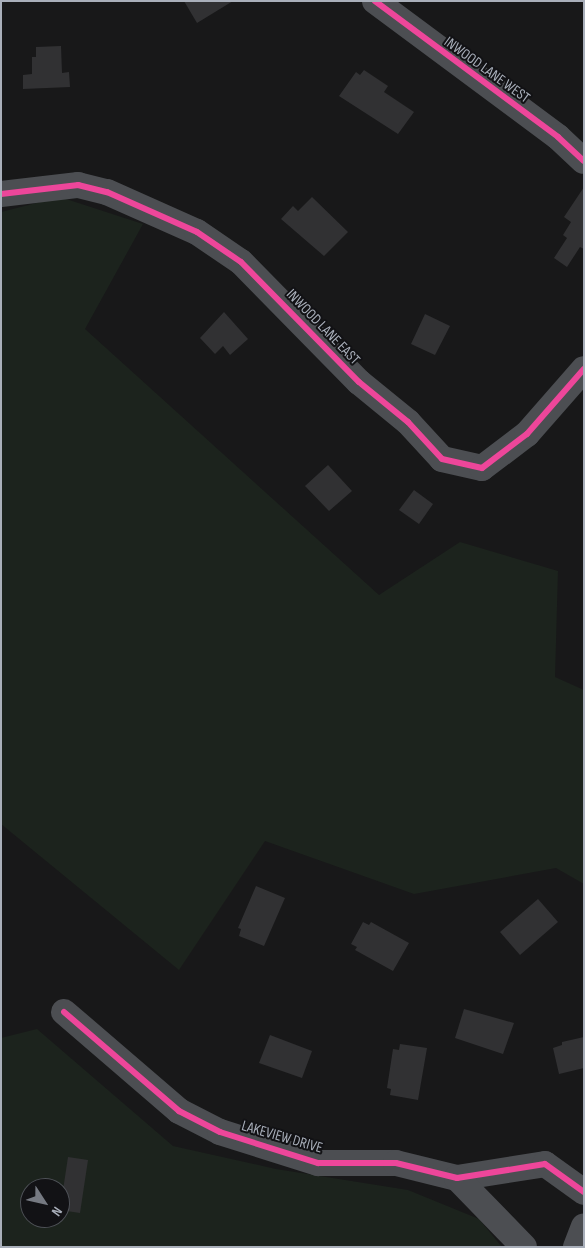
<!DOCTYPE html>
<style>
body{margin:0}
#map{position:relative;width:585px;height:1248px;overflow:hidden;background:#181819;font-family:"Sofia Sans Condensed",sans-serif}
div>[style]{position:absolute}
.green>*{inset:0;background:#1c231d}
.building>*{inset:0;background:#313133}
.minor>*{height:26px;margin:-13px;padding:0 13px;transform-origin:13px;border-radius:13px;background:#4c4e52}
.cycleway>*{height:6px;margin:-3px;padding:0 3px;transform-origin:3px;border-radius:3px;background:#ed469a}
span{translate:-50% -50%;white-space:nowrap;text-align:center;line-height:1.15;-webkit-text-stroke:4px #121215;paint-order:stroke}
.street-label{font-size:15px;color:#a9afba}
.frame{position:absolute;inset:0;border:2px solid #a9afba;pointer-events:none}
.north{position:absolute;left:20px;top:1178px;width:50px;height:50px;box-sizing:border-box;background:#121215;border:1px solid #4e5157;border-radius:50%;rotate:125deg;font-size:14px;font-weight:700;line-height:20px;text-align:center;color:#a9afba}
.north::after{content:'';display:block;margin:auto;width:18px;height:22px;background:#767a82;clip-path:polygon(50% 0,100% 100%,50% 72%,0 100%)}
</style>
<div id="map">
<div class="green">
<div style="clip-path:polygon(60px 197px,143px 224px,85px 329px,379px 595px,460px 542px,558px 571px,555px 677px,584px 690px,584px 884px,556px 868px,414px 894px,265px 841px,179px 970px,1px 824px,1px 212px)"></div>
<div style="clip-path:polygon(evenodd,37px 1029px,173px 1146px,276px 1169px,408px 1190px,479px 1219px,502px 1247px,1px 1247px,1px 1038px,37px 1029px,30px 1188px,60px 1188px,60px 1218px,30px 1218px,30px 1188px)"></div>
</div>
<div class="building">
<div style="clip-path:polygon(184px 1px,233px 1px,197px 23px)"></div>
<div style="clip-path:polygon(61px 46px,62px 73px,69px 72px,70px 87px,23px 89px,23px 75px,32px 74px,32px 57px,36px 57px,36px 47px)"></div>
<div style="clip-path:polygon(364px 70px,388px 86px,384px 92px,414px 112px,398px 134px,339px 96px,356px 72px,360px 75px)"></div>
<div style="clip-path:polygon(584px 187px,584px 249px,580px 247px,567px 267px,554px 258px,567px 238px,563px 235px,571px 222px,564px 217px)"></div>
<div style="clip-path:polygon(312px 197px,348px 232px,324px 256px,281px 219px,293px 206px,298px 211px)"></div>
<div style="clip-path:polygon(224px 312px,248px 339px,230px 355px,223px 346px,215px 354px,200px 338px)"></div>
<div style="clip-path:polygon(425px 314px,450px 326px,435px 355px,411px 344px)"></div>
<div style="clip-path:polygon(328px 465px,352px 491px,329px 511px,305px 486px)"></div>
<div style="clip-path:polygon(414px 490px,433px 504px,419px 524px,399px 510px)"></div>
<div style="clip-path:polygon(256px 886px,285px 898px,264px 946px,239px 936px,241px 929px,238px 928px)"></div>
<div style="clip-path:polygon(538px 899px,558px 922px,520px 955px,500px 932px)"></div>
<div style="clip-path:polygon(363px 922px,369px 925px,371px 922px,409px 943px,393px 971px,355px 950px,357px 947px,351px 944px)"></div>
<div style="clip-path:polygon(464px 1009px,514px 1023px,503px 1054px,455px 1038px)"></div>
<div style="clip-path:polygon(270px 1035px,312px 1051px,302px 1078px,259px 1063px)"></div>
<div style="clip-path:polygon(584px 1037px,584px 1068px,559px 1074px,553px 1048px,562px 1045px,562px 1042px)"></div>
<div style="clip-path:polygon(400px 1044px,427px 1048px,418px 1100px,390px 1095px,391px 1089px,387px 1088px,393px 1049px,399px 1050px)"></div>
<div style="clip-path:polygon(68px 1157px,88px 1160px,80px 1213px,60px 1210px)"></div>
</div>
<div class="minor">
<div style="left:375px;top:1px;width:228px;rotate:36.6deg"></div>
<div style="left:558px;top:137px;width:35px;rotate:43deg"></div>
<div style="left:1px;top:194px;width:78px;rotate:-6.7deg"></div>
<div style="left:78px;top:185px;width:30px;rotate:14deg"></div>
<div style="left:107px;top:192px;width:98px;rotate:24deg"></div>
<div style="left:197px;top:232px;width:53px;rotate:34.3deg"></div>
<div style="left:241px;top:262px;width:168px;rotate:45.5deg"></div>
<div style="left:359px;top:382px;width:63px;rotate:39.2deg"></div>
<div style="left:408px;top:422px;width:50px;rotate:47.4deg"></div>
<div style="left:442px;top:459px;width:41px;rotate:12.7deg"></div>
<div style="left:482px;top:468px;width:56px;rotate:-37.1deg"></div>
<div style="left:527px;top:434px;width:86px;rotate:-48.8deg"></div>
<div style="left:64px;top:1012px;width:152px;rotate:40.7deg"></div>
<div style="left:179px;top:1111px;width:46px;rotate:27.1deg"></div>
<div style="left:220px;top:1132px;width:103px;rotate:17.6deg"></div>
<div style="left:318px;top:1163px;width:78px"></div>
<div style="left:396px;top:1163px;width:63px;rotate:13.8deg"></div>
<div style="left:457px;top:1178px;width:89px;rotate:-9deg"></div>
<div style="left:545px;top:1164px;width:48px;rotate:35.7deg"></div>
<div style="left:457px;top:1178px;width:96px;rotate:45.8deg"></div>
<div style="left:576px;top:1247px;width:22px;rotate:-69deg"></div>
</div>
<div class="cycleway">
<div style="left:375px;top:1px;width:228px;rotate:36.6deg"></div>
<div style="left:558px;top:137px;width:35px;rotate:43deg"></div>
<div style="left:1px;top:194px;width:78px;rotate:-6.7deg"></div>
<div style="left:78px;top:185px;width:30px;rotate:14deg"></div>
<div style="left:107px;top:192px;width:98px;rotate:24deg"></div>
<div style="left:197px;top:232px;width:53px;rotate:34.3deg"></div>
<div style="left:241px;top:262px;width:168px;rotate:45.5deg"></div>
<div style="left:359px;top:382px;width:63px;rotate:39.2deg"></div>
<div style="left:408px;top:422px;width:50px;rotate:47.4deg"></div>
<div style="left:442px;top:459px;width:41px;rotate:12.7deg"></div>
<div style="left:482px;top:468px;width:56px;rotate:-37.1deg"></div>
<div style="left:527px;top:434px;width:86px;rotate:-48.8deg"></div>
<div style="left:64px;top:1012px;width:152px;rotate:40.7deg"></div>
<div style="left:179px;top:1111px;width:46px;rotate:27.1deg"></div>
<div style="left:220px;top:1132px;width:103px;rotate:17.6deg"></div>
<div style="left:318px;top:1163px;width:78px"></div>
<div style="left:396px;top:1163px;width:63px;rotate:13.8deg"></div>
<div style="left:457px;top:1178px;width:89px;rotate:-9deg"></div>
<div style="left:545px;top:1164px;width:48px;rotate:35.7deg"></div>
</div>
<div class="street-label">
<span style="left:487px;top:70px;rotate:36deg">INWOOD LANE WEST</span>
<span style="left:323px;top:327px;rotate:46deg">INWOOD LANE EAST</span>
<span style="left:282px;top:1137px;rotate:16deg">LAKEVIEW DRIVE</span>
</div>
<div class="frame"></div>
<div class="north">N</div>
</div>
